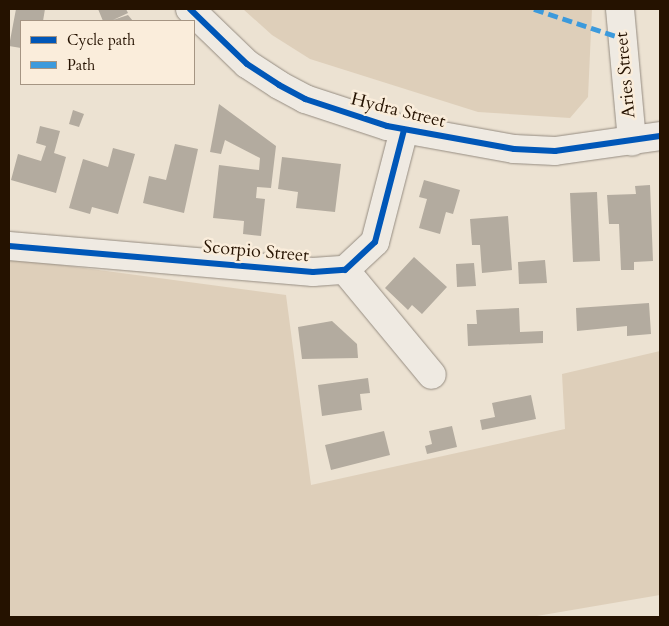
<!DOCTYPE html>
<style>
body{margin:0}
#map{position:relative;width:669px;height:626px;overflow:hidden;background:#ece2d2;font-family:Cardo,serif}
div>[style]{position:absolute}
.green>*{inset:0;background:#decfba}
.building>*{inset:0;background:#b3ab9f}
.roads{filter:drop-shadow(0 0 1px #958c81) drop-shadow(0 0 1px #958c81)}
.minor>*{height:28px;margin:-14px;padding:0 14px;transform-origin:14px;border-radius:14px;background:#efeae2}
.quiet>*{height:5px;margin-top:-2.5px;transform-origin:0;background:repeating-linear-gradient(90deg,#3c9adc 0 10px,transparent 0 15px)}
.cycleway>*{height:6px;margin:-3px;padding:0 3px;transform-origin:3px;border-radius:3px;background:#0057b8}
span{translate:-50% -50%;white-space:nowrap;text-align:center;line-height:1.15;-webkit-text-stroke:5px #faeddb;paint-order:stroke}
.street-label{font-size:18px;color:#251200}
.frame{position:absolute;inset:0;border:10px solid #251200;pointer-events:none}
.legend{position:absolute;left:20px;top:20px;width:175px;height:65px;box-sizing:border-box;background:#faeddb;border:1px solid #a59583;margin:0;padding:6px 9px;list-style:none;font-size:15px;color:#251200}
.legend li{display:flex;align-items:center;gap:10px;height:25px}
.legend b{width:25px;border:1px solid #a59583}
</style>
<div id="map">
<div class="green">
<div style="clip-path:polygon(243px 9px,592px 9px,588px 97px,570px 118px,478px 112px,310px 59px,272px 35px)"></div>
<div style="clip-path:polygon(9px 258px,286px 295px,311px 485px,565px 429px,562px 374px,660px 351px,660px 595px,531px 617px,9px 617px)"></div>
</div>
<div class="building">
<div style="clip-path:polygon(16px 9px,45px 9px,43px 21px,21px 21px,21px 48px,9px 46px)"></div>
<div style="clip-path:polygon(98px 9px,126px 9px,128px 13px,113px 20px,128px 15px,133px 21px,103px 21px)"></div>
<div style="clip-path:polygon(219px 104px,276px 146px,271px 188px,257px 187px,256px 198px,265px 199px,261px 236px,243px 234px,244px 221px,213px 218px,219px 165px,259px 170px,260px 158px,225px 140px,221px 154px,210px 152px)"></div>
<div style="clip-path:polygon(73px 110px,84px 114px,79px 127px,69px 124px)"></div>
<div style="clip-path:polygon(40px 126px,60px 131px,54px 153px,66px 157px,56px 193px,11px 180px,18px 154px,41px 161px,46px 146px,36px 143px)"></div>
<div style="clip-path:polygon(175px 144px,198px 149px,184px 213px,143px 203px,149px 176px,166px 180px)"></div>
<div style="clip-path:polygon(113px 148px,135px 154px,118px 214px,92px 207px,90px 214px,69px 208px,83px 159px,108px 167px)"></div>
<div style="clip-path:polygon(282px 157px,341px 164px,335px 212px,296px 208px,298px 192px,278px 189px)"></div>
<div style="clip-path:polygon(424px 180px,460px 190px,453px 214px,446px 212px,440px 234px,419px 228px,427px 199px,419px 197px)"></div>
<div style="clip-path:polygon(650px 185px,653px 261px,634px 262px,634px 270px,621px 270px,619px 224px,609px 224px,607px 195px,636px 194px,635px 186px)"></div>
<div style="clip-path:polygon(597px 192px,600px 261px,573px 262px,570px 193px)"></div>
<div style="clip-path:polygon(508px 216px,512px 270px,482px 273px,480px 245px,472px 245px,470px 219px)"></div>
<div style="clip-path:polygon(414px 257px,447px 287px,422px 314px,412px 305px,408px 310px,385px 288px)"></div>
<div style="clip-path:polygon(545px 260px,547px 283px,519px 284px,518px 262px)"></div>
<div style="clip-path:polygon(474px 263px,476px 286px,457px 287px,456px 264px)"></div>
<div style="clip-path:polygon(649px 303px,651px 334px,627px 336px,627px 326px,577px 331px,576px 308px)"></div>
<div style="clip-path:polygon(519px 308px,520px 332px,543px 331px,543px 343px,468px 346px,467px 324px,477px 324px,476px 310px)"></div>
<div style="clip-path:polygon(332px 321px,357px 344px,358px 358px,302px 359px,298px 327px)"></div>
<div style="clip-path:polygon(368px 378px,370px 393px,360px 394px,362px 410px,322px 416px,318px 385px)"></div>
<div style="clip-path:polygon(531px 395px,536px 419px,482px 430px,480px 420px,495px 417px,492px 403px)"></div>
<div style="clip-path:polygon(452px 426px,457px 447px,427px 454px,425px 446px,432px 444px,429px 431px)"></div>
<div style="clip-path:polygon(384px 431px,390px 455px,331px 470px,325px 445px)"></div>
</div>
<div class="roads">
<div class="minor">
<div style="left:190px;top:9px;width:79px;rotate:44deg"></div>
<div style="left:247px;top:64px;width:38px;rotate:33deg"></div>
<div style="left:279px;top:85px;width:30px;rotate:28deg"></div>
<div style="left:305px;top:99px;width:86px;rotate:18.2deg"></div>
<div style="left:387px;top:126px;width:129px;rotate:10.3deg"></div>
<div style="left:514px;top:149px;width:41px;rotate:2.8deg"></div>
<div style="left:555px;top:151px;width:106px;rotate:-8.1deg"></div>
<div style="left:620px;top:9px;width:133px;rotate:84.8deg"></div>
<div style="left:9px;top:246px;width:305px;rotate:4.9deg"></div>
<div style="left:313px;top:272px;width:32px;rotate:-4deg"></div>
<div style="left:345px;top:270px;width:41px;rotate:-43deg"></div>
<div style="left:375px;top:242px;width:116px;rotate:-75.5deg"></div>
<div style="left:345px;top:270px;width:136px;rotate:50.4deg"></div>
</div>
</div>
<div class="quiet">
<div style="left:534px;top:9px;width:93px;rotate:18.2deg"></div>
</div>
<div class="cycleway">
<div style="left:190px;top:9px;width:79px;rotate:44deg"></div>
<div style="left:247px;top:64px;width:38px;rotate:33deg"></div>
<div style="left:279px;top:85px;width:30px;rotate:28deg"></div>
<div style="left:305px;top:99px;width:86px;rotate:18.2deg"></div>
<div style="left:387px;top:126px;width:129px;rotate:10.3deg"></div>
<div style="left:514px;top:149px;width:41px;rotate:2.8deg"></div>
<div style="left:555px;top:151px;width:106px;rotate:-8.1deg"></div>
<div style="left:9px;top:246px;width:305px;rotate:4.9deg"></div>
<div style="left:313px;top:272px;width:32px;rotate:-4deg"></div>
<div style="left:345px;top:270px;width:41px;rotate:-43deg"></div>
<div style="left:375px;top:242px;width:116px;rotate:-75.5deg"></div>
</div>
<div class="street-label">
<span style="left:626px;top:75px;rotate:-95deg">Aries Street</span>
<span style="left:398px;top:111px;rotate:14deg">Hydra Street</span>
<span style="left:256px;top:252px;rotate:5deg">Scorpio Street</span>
</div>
<div class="frame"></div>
<ul class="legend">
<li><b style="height:6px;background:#0057b8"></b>Cycle path</li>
<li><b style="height:6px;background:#3c9adc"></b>Path</li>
</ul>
</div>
